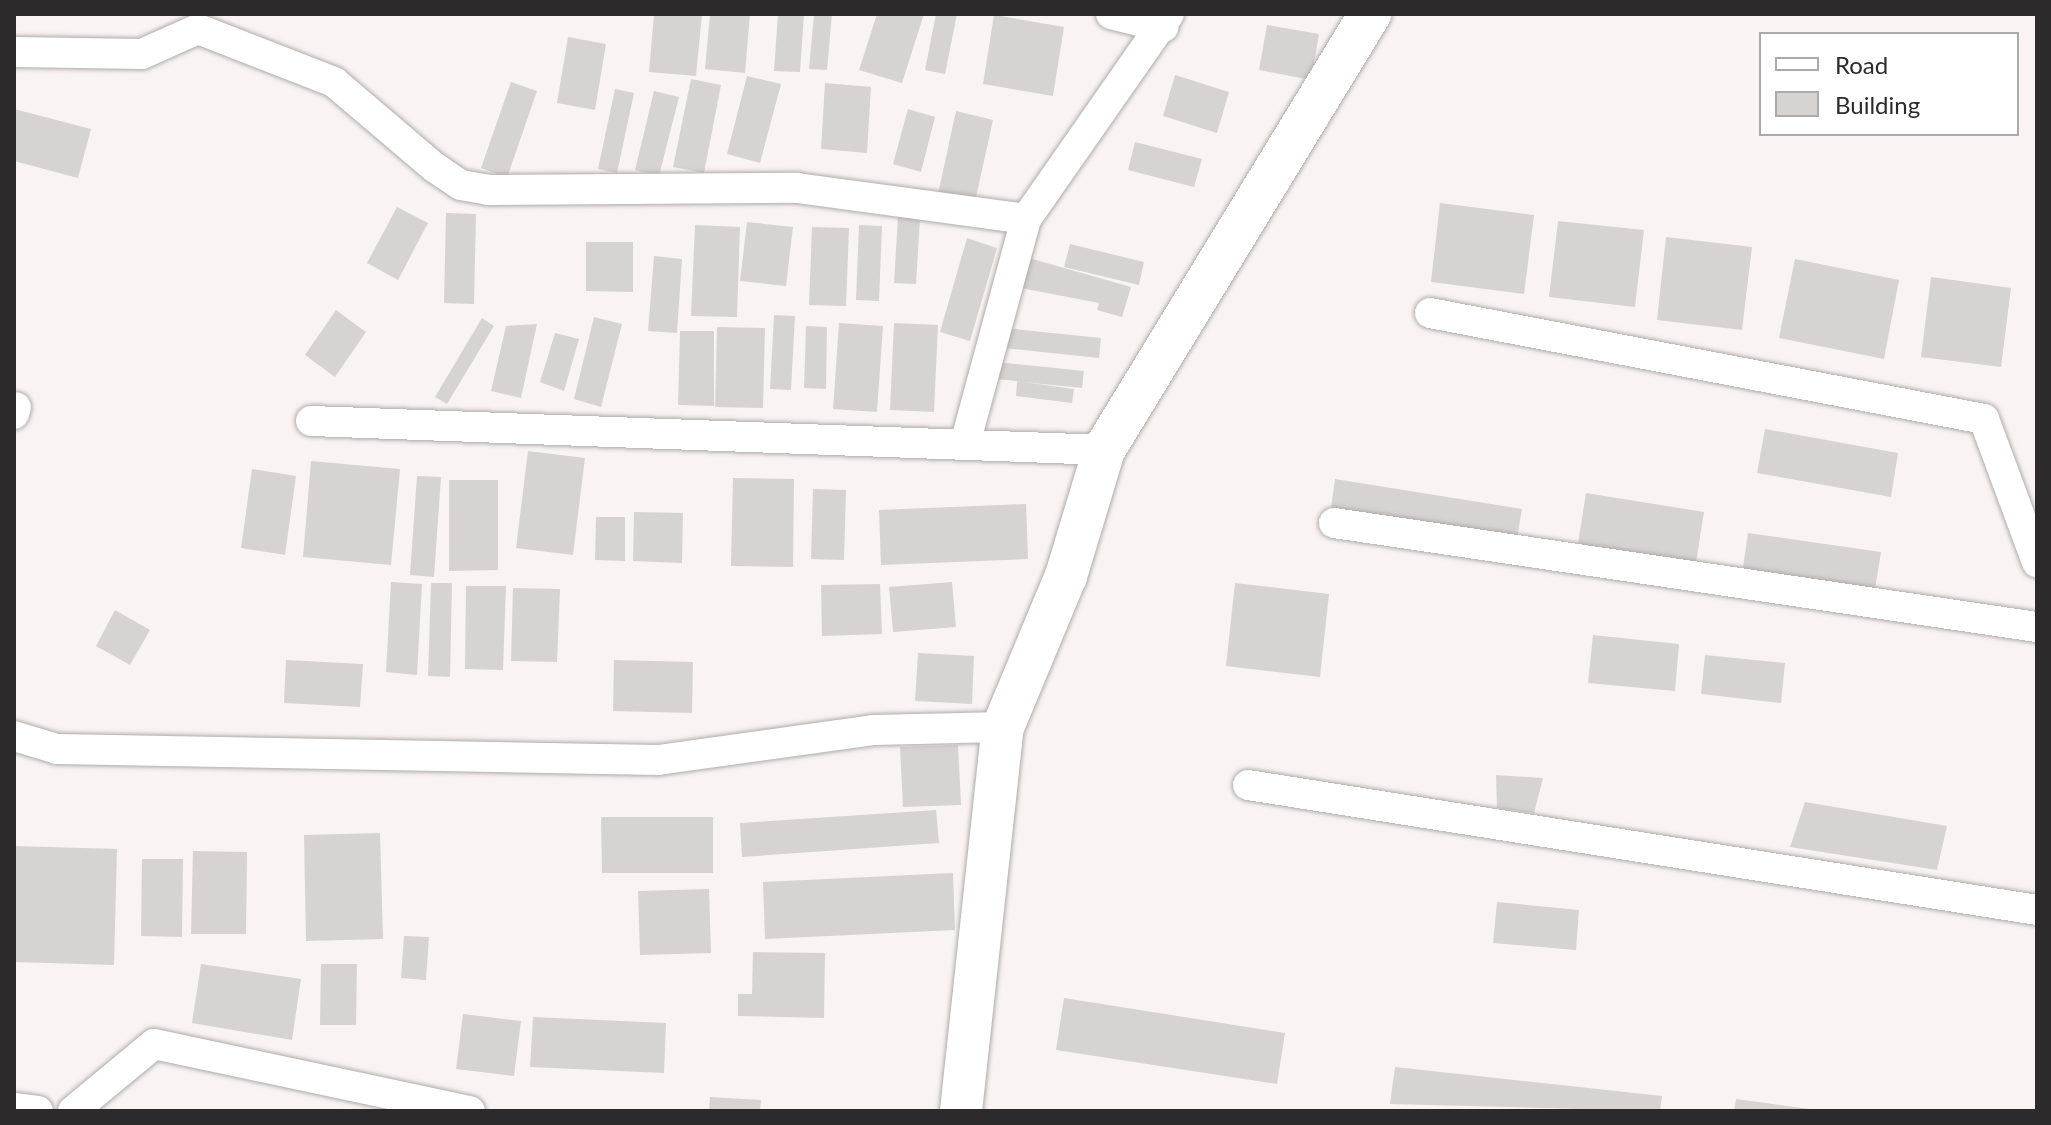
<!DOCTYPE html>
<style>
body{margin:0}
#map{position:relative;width:2051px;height:1125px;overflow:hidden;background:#f9f4f3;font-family:Lato,sans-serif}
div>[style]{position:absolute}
.building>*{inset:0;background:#d7d3d2}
.roads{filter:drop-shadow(0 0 2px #afabaa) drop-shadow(0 0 2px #afabaa)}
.street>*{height:30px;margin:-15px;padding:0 15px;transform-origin:15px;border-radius:15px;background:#fff}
.secondary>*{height:42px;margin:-21px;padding:0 21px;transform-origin:21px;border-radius:21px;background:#fff}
span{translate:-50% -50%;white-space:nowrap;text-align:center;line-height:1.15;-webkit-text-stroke:7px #fff;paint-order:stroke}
.frame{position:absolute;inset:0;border:16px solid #2c2a2a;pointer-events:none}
.legend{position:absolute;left:1759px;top:32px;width:260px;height:104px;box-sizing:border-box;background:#fff;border:2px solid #abaaaa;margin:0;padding:10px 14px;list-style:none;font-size:24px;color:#2c2a2a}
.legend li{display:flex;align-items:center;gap:16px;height:40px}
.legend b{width:40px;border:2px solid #abaaaa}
</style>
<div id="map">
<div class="building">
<div style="clip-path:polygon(654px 14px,702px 14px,696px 76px,649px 72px)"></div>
<div style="clip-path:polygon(710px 14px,750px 14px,745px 73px,705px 69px)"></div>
<div style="clip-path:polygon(778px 14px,804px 14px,800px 72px,774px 71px)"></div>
<div style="clip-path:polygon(814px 14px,832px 14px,827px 70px,809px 69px)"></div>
<div style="clip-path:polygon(877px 14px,924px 14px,902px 83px,859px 70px)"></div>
<div style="clip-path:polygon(936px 14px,957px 14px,945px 74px,925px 70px)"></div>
<div style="clip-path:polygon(994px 15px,1064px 27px,1053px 96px,983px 84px)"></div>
<div style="clip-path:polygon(1267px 25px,1319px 34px,1311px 80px,1259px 70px)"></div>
<div style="clip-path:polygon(568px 37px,606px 44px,595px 110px,557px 103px)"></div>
<div style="clip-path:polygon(1175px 75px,1229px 92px,1217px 133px,1163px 116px)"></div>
<div style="clip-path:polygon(747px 76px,781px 84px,760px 163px,727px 154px)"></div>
<div style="clip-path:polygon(691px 79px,721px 85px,704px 173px,673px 167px)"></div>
<div style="clip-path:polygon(511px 82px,537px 91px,507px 178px,481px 168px)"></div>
<div style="clip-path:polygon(825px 83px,871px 87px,867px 153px,821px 149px)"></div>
<div style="clip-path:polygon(615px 89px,634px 93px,617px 173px,598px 169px)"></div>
<div style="clip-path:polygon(654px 91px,679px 97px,659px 176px,635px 170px)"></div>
<div style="clip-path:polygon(14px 109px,91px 129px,78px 178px,14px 161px)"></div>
<div style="clip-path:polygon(908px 109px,935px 117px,921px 172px,893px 164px)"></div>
<div style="clip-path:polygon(956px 111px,993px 120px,975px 202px,938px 194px)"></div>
<div style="clip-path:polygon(1135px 142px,1202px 159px,1194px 187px,1128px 170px)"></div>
<div style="clip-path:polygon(1440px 203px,1534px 215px,1524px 294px,1431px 282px)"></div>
<div style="clip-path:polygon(397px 207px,428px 223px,398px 280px,367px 263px)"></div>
<div style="clip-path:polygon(446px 213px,476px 214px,474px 304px,444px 303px)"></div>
<div style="clip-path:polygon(898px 217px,920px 219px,916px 284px,894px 283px)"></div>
<div style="clip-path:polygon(1558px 221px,1644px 230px,1635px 307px,1549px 297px)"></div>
<div style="clip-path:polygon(747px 222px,793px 227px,786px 286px,740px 281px)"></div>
<div style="clip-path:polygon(695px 225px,740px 227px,737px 317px,691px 316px)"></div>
<div style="clip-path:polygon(859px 225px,882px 226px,879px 301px,856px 300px)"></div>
<div style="clip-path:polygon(812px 227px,849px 228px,846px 306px,809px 305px)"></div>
<div style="clip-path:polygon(1666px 237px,1752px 247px,1742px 330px,1657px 320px)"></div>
<div style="clip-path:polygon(967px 238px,997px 248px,970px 341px,940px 332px)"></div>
<div style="clip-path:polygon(586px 242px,633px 242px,633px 292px,586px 291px)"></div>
<div style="clip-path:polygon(1070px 244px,1144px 262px,1139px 285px,1064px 267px)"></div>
<div style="clip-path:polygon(654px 256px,682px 259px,677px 333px,648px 331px)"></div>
<div style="clip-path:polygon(1029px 258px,1131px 287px,1122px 317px,1097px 310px,1099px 303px,1021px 288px)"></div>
<div style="clip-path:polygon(1795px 259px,1899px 280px,1884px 359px,1779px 338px)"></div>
<div style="clip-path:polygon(1931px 277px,2011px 288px,2001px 367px,1921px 357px)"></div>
<div style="clip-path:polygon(336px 310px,366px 332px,335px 377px,305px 355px)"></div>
<div style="clip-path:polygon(774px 315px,795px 316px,791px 390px,770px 389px)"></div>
<div style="clip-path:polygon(594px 317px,622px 324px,601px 407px,574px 399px)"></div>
<div style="clip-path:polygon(482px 318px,494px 326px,447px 404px,435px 397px)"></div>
<div style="clip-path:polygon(839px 323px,883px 326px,877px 412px,833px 409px)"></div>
<div style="clip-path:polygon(894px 323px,938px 325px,934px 412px,890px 410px)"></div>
<div style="clip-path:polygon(537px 324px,521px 398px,491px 391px,506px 326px)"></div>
<div style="clip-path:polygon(806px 326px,827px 327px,826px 389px,804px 388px)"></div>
<div style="clip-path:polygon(717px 327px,765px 328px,763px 408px,715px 407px)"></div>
<div style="clip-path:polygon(1005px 328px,1101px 338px,1099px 358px,1003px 348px)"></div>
<div style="clip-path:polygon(680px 331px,714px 331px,714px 406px,678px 405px)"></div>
<div style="clip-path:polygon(555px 333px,579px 339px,564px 391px,540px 382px)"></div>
<div style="clip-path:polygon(996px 362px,1084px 371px,1082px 388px,1023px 382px,1074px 389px,1072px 403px,1016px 396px,1017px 381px,994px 379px)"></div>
<div style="clip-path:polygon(1765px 429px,1898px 453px,1891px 497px,1757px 473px)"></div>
<div style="clip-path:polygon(528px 451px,585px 458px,573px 555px,516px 548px)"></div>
<div style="clip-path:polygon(311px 461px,400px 469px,391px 565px,303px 557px)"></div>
<div style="clip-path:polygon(252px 469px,296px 476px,285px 555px,241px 548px)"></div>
<div style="clip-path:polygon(417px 476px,441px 477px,434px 577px,410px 575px)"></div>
<div style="clip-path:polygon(733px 478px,794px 479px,793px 567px,731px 566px)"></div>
<div style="clip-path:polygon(1335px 479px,1522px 509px,1516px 545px,1330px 515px)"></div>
<div style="clip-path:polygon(449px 480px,498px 480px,498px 570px,449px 571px)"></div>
<div style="clip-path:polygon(813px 489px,846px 490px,844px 560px,811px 559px)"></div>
<div style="clip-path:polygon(1586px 493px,1704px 512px,1695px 569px,1577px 550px)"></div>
<div style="clip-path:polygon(1026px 504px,1028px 559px,881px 565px,879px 510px)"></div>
<div style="clip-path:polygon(634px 512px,683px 513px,682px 563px,633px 561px)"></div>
<div style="clip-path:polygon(596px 517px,625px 517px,625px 561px,595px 560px)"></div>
<div style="clip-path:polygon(1748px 533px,1881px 552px,1873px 602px,1741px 582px)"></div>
<div style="clip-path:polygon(391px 582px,422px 584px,417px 675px,386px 672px)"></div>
<div style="clip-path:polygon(952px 582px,956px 627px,893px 632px,889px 587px)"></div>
<div style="clip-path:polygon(431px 583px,452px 583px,450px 677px,428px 676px)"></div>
<div style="clip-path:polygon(1235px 583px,1329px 594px,1320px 677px,1226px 666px)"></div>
<div style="clip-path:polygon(880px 584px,882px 634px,822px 636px,821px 585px)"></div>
<div style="clip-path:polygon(466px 586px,506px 586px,503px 670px,465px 669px)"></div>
<div style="clip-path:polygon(513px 588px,560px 589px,557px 662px,511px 661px)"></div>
<div style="clip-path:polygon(115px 610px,150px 630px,130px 665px,96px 646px)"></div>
<div style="clip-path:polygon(1593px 635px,1679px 644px,1675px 691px,1588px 683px)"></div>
<div style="clip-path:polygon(918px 653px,974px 656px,972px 704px,915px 701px)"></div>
<div style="clip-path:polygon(1705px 655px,1785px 663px,1781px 703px,1701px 694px)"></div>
<div style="clip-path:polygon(286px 660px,363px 664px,360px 707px,284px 703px)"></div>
<div style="clip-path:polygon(614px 660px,693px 662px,692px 713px,613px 711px)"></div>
<div style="clip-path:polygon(958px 745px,961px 805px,903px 807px,900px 747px)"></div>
<div style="clip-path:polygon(1496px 775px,1543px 778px,1534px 813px,1497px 808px)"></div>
<div style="clip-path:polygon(1805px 802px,1947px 826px,1937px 870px,1790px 847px)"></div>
<div style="clip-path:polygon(936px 810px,939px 843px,742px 857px,740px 823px)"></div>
<div style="clip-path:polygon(601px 817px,713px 817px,713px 873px,602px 873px)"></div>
<div style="clip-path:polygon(380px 833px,383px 939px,306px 941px,304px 835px)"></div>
<div style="clip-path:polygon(14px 846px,117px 849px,114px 965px,14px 962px)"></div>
<div style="clip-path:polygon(193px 851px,247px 852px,246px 934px,191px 934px)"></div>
<div style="clip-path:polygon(142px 859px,183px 859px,182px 937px,141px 936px)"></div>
<div style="clip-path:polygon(953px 873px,955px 930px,765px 939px,763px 882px)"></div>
<div style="clip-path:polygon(709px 889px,711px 953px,640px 955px,638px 891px)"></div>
<div style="clip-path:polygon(1497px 902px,1579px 910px,1576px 950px,1493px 943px)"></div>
<div style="clip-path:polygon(404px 936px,429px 937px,426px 980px,401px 978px)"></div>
<div style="clip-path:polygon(753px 952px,825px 953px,824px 1018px,738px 1016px,738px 994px,752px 994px)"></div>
<div style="clip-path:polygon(201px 964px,301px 979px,292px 1040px,192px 1023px)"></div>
<div style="clip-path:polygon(321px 964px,357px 964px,356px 1025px,320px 1025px)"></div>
<div style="clip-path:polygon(1064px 998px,1285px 1033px,1277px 1084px,1056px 1050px)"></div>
<div style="clip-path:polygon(463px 1014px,521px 1021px,514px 1076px,456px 1069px)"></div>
<div style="clip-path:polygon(533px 1017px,666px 1023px,664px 1073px,530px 1067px)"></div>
<div style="clip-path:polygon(1395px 1067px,1662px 1096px,1660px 1111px,1390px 1104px)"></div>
<div style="clip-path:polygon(710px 1097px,761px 1100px,760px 1111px,709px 1111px)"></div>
<div style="clip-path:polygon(1736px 1099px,1810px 1109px,1810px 1111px,1734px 1111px)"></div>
</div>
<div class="roads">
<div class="street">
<div style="left:1111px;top:14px;width:54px;rotate:14deg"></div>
<div style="left:14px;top:52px;width:128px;rotate:0.9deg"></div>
<div style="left:142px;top:54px;width:61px;rotate:-24.1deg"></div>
<div style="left:198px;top:29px;width:146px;rotate:21.3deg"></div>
<div style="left:334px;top:82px;width:131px;rotate:40.4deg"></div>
<div style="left:434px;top:167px;width:32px;rotate:34deg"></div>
<div style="left:461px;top:185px;width:28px;rotate:10deg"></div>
<div style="left:489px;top:190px;width:308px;rotate:-0.4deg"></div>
<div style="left:797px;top:188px;width:231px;rotate:7.7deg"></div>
<div style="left:1430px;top:313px;width:564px;rotate:10.83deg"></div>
<div style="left:1984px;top:419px;width:153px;rotate:69.7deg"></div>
<div style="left:14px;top:414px;width:7px;rotate:-74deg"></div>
<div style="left:311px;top:421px;width:794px;rotate:2.09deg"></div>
<div style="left:966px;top:440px;width:229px;rotate:-74.8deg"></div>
<div style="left:1026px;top:219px;width:250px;rotate:-55.1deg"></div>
<div style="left:1334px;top:523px;width:711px;rotate:8.42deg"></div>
<div style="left:14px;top:736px;width:45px;rotate:16.8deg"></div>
<div style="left:57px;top:749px;width:601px;rotate:1.05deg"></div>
<div style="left:658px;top:760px;width:217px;rotate:-7.9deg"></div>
<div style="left:873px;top:730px;width:130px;rotate:-1.3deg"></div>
<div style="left:1248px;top:785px;width:799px;rotate:9deg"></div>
<div style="left:14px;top:1108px;width:24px;rotate:7deg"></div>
<div style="left:73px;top:1111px;width:105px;rotate:-39.6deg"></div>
<div style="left:154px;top:1044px;width:323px;rotate:12deg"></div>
</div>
<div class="secondary">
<div style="left:961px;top:1111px;width:386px;rotate:-83.8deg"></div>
<div style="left:1003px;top:727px;width:164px;rotate:-67.4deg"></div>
<div style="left:1066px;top:576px;width:132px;rotate:-73.2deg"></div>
<div style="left:1104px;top:450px;width:511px;rotate:-58.61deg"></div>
</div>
</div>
<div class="frame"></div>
<ul class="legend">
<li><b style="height:10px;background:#fff"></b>Road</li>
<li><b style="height:22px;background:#d7d3d2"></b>Building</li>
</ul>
</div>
